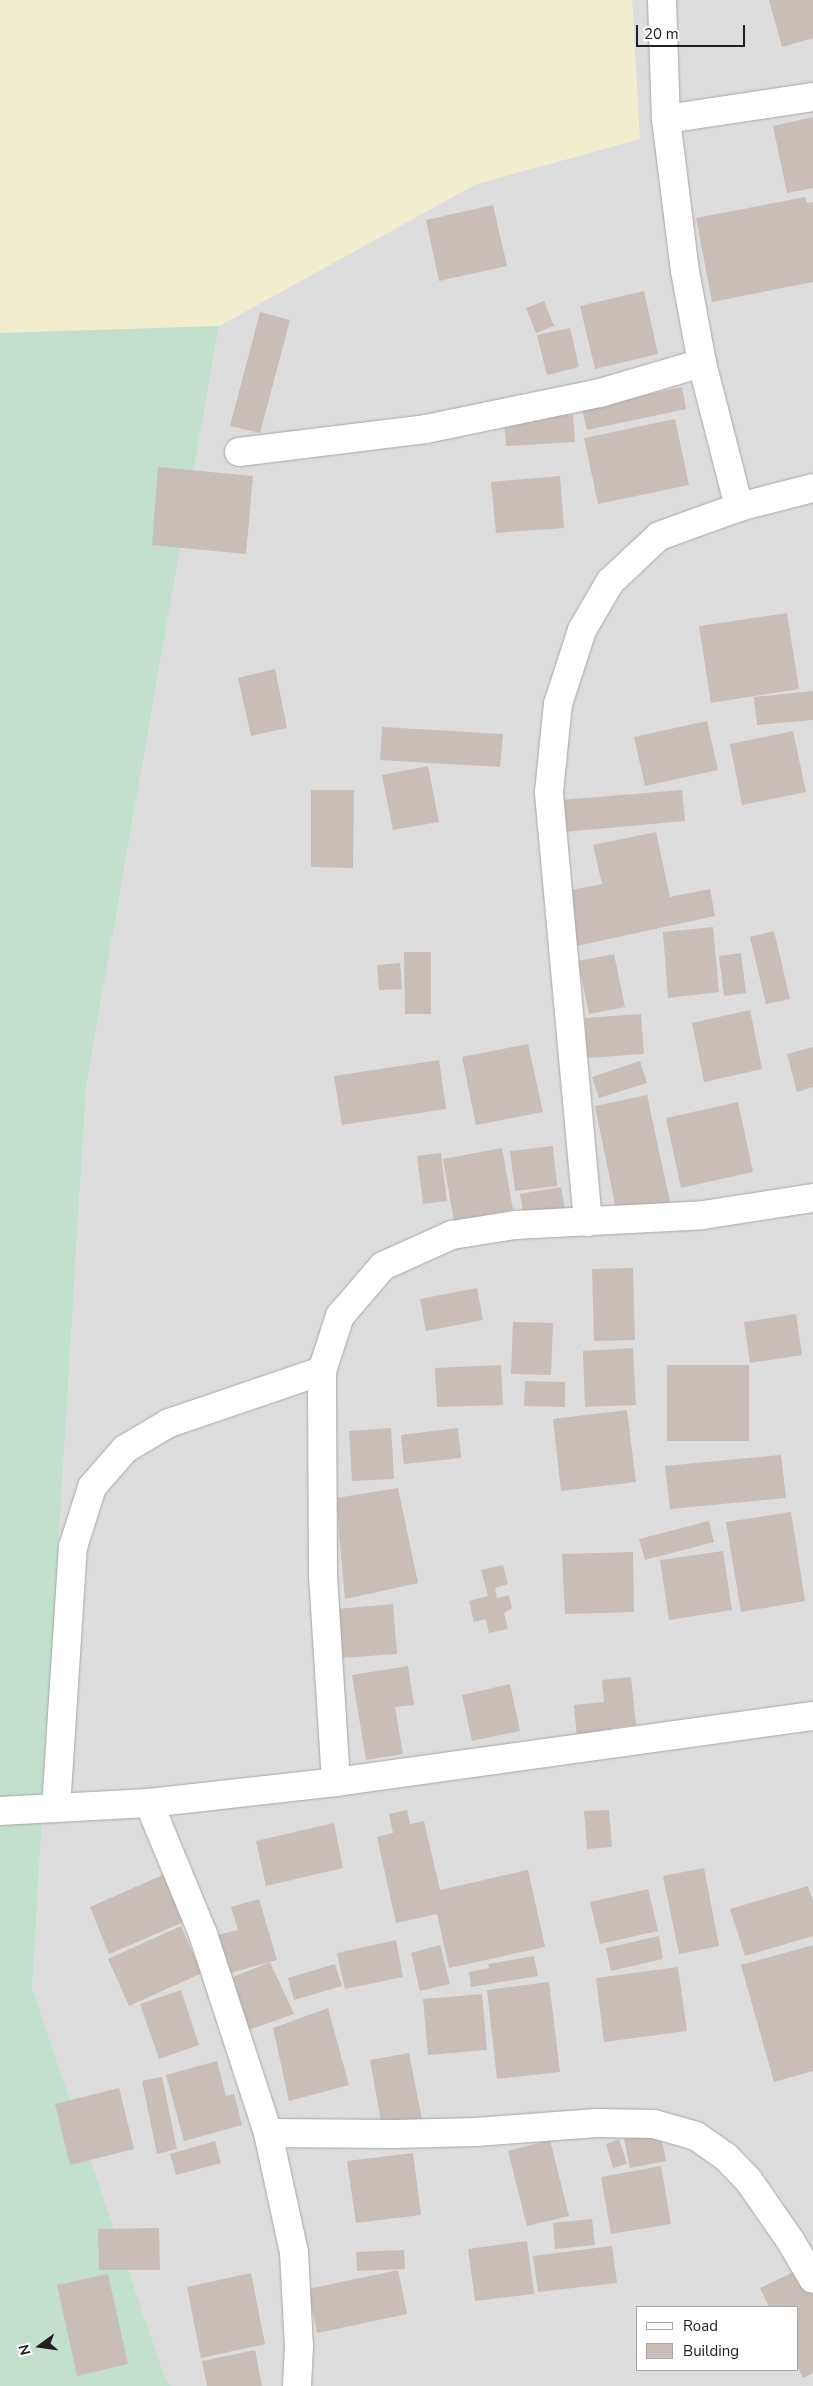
<!DOCTYPE html>
<style>
body{margin:0}
#map{position:relative;width:813px;height:2386px;overflow:hidden;background:#f1ebe6;font-family:"Nunito Sans",sans-serif}
div>[style]{position:absolute}
.residential>*{inset:0;background:#dedddd}
.farmland>*{inset:0;background:#f1eed0}
.wetland>*{inset:0;background:#c2e0cd}
.building>*{inset:0;background:#c9bdb8}
.roads{filter:drop-shadow(0 0 1px #a7a7a7) drop-shadow(0 0 1px #a7a7a7)}
.minor>*{height:28px;margin:-14px;padding:0 14px;transform-origin:14px;border-radius:14px;background:#fff}
span{translate:-50% -50%;white-space:nowrap;text-align:center;line-height:1.15;-webkit-text-stroke:5px #fff;paint-order:stroke}
.legend{position:absolute;left:636px;top:2306px;width:162px;height:65px;box-sizing:border-box;background:#fff;border:1px solid #a6a6a6;margin:0;padding:6px 9px;list-style:none;font-size:15px;color:#202020}
.legend li{display:flex;align-items:center;gap:10px;height:25px}
.legend b{width:25px;border:1px solid #a6a6a6}
.north{position:absolute;left:15px;top:2321px;width:50px;height:50px;-webkit-text-stroke:4px #fff;paint-order:stroke;rotate:256deg;font-size:14px;font-weight:700;line-height:20px;text-align:center;color:#202020}
.north::after{content:'';display:block;margin:auto;width:18px;height:22px;background:#202020;clip-path:polygon(50% 0,100% 100%,50% 72%,0 100%)}
.scale{position:absolute;left:636px;top:25px;width:109px;height:22px;box-sizing:border-box;border:2px solid #202020;border-top:0;padding-left:6px;font-size:15px;line-height:18px;white-space:nowrap;color:#202020;-webkit-text-stroke:4px #fff;paint-order:stroke}
</style>
<div id="map">
<div class="residential">
<div style="clip-path:polygon(evenodd,632px 0,813px 0,813px 2386px,171px 2386px,164px 2375px,32px 1988px,86px 1088px,219px 326px,476px 184px,639px 139px,632px 0,637px 2307px,797px 2307px,797px 2370px,637px 2370px,637px 2307px)"></div>
</div>
<div class="farmland">
<div style="clip-path:polygon(0 0,632px 0,640px 139px,476px 184px,219px 326px,0 333px)"></div>
</div>
<div class="wetland">
<div style="clip-path:polygon(219px 326px,86px 1088px,32px 1988px,164px 2375px,171px 2386px,0 2386px,0 333px)"></div>
</div>
<div class="building">
<div style="clip-path:polygon(769px 0,813px 0,813px 38px,782px 47px)"></div>
<div style="clip-path:polygon(813px 117px,813px 188px,787px 193px,773px 126px)"></div>
<div style="clip-path:polygon(805px 197px,807px 203px,813px 202px,813px 282px,712px 302px,696px 218px)"></div>
<div style="clip-path:polygon(493px 205px,507px 266px,439px 281px,426px 220px)"></div>
<div style="clip-path:polygon(644px 291px,658px 354px,595px 369px,580px 306px)"></div>
<div style="clip-path:polygon(544px 301px,554px 326px,536px 333px,526px 308px)"></div>
<div style="clip-path:polygon(260px 312px,290px 320px,260px 433px,230px 426px)"></div>
<div style="clip-path:polygon(570px 328px,579px 367px,547px 375px,537px 335px)"></div>
<div style="clip-path:polygon(682px 387px,686px 409px,587px 430px,582px 409px)"></div>
<div style="clip-path:polygon(573px 415px,575px 442px,506px 446px,504px 419px)"></div>
<div style="clip-path:polygon(675px 419px,689px 485px,598px 504px,584px 438px)"></div>
<div style="clip-path:polygon(158px 467px,253px 476px,246px 554px,152px 545px)"></div>
<div style="clip-path:polygon(560px 476px,564px 528px,496px 533px,491px 482px)"></div>
<div style="clip-path:polygon(787px 613px,799px 689px,711px 703px,699px 626px)"></div>
<div style="clip-path:polygon(275px 669px,287px 728px,251px 736px,238px 678px)"></div>
<div style="clip-path:polygon(813px 691px,813px 720px,757px 725px,754px 697px)"></div>
<div style="clip-path:polygon(707px 721px,718px 770px,645px 786px,634px 737px)"></div>
<div style="clip-path:polygon(382px 727px,503px 734px,500px 767px,380px 760px)"></div>
<div style="clip-path:polygon(793px 731px,806px 792px,742px 805px,730px 744px)"></div>
<div style="clip-path:polygon(428px 766px,439px 822px,393px 830px,382px 775px)"></div>
<div style="clip-path:polygon(311px 790px,354px 790px,353px 868px,311px 867px)"></div>
<div style="clip-path:polygon(682px 790px,685px 821px,564px 832px,561px 800px)"></div>
<div style="clip-path:polygon(656px 832px,670px 897px,710px 889px,715px 916px,577px 946px,565px 891px,602px 884px,593px 845px)"></div>
<div style="clip-path:polygon(713px 927px,719px 992px,668px 998px,663px 932px)"></div>
<div style="clip-path:polygon(774px 931px,790px 999px,766px 1004px,750px 937px)"></div>
<div style="clip-path:polygon(404px 952px,431px 952px,431px 1014px,405px 1014px)"></div>
<div style="clip-path:polygon(741px 953px,746px 993px,724px 996px,719px 956px)"></div>
<div style="clip-path:polygon(614px 954px,625px 1007px,589px 1014px,578px 961px)"></div>
<div style="clip-path:polygon(400px 963px,402px 989px,379px 990px,377px 965px)"></div>
<div style="clip-path:polygon(750px 1010px,762px 1069px,704px 1082px,692px 1023px)"></div>
<div style="clip-path:polygon(641px 1014px,644px 1054px,587px 1058px,585px 1018px)"></div>
<div style="clip-path:polygon(528px 1044px,543px 1112px,476px 1125px,462px 1057px)"></div>
<div style="clip-path:polygon(813px 1047px,813px 1087px,797px 1092px,787px 1054px)"></div>
<div style="clip-path:polygon(439px 1060px,446px 1109px,342px 1125px,334px 1076px)"></div>
<div style="clip-path:polygon(640px 1061px,647px 1083px,599px 1098px,592px 1077px)"></div>
<div style="clip-path:polygon(647px 1095px,670px 1202px,617px 1214px,595px 1106px)"></div>
<div style="clip-path:polygon(738px 1102px,753px 1172px,681px 1188px,666px 1118px)"></div>
<div style="clip-path:polygon(553px 1146px,557px 1186px,515px 1191px,510px 1151px)"></div>
<div style="clip-path:polygon(502px 1148px,513px 1210px,454px 1221px,443px 1159px)"></div>
<div style="clip-path:polygon(441px 1153px,447px 1201px,423px 1204px,417px 1156px)"></div>
<div style="clip-path:polygon(561px 1187px,565px 1210px,524px 1218px,520px 1194px)"></div>
<div style="clip-path:polygon(633px 1268px,635px 1340px,594px 1341px,592px 1269px)"></div>
<div style="clip-path:polygon(477px 1288px,483px 1320px,426px 1331px,420px 1299px)"></div>
<div style="clip-path:polygon(796px 1314px,802px 1355px,750px 1363px,744px 1322px)"></div>
<div style="clip-path:polygon(513px 1322px,553px 1323px,551px 1375px,511px 1374px)"></div>
<div style="clip-path:polygon(633px 1348px,636px 1405px,585px 1407px,583px 1351px)"></div>
<div style="clip-path:polygon(501px 1365px,503px 1405px,437px 1407px,435px 1368px)"></div>
<div style="clip-path:polygon(667px 1365px,749px 1365px,749px 1441px,667px 1441px)"></div>
<div style="clip-path:polygon(525px 1381px,565px 1382px,565px 1407px,524px 1406px)"></div>
<div style="clip-path:polygon(627px 1410px,636px 1482px,561px 1491px,553px 1419px)"></div>
<div style="clip-path:polygon(391px 1428px,394px 1479px,352px 1481px,349px 1431px)"></div>
<div style="clip-path:polygon(458px 1428px,461px 1458px,404px 1464px,401px 1435px)"></div>
<div style="clip-path:polygon(781px 1455px,786px 1498px,670px 1509px,665px 1466px)"></div>
<div style="clip-path:polygon(398px 1488px,418px 1583px,345px 1599px,336px 1498px)"></div>
<div style="clip-path:polygon(791px 1512px,805px 1601px,741px 1612px,726px 1522px)"></div>
<div style="clip-path:polygon(709px 1521px,714px 1542px,645px 1560px,639px 1539px)"></div>
<div style="clip-path:polygon(723px 1551px,732px 1610px,669px 1620px,660px 1560px)"></div>
<div style="clip-path:polygon(633px 1552px,634px 1612px,565px 1614px,562px 1554px)"></div>
<div style="clip-path:polygon(503px 1565px,508px 1584px,495px 1588px,497px 1598px,509px 1595px,512px 1608px,504px 1613px,508px 1629px,489px 1633px,486px 1619px,474px 1622px,469px 1601px,488px 1596px,481px 1570px)"></div>
<div style="clip-path:polygon(393px 1604px,397px 1654px,340px 1658px,337px 1609px)"></div>
<div style="clip-path:polygon(408px 1666px,414px 1705px,395px 1707px,403px 1754px,366px 1760px,352px 1675px)"></div>
<div style="clip-path:polygon(631px 1677px,636px 1725px,612px 1728px,607px 1735px,577px 1738px,574px 1705px,604px 1702px,602px 1680px)"></div>
<div style="clip-path:polygon(510px 1684px,520px 1731px,472px 1741px,462px 1695px)"></div>
<div style="clip-path:polygon(407px 1810px,410px 1824px,424px 1821px,440px 1890px,528px 1870px,545px 1947px,449px 1968px,437px 1914px,396px 1923px,377px 1837px,393px 1833px,389px 1814px)"></div>
<div style="clip-path:polygon(609px 1810px,612px 1847px,587px 1849px,584px 1811px)"></div>
<div style="clip-path:polygon(334px 1823px,343px 1868px,266px 1886px,256px 1841px)"></div>
<div style="clip-path:polygon(704px 1868px,719px 1946px,679px 1954px,663px 1876px)"></div>
<div style="clip-path:polygon(165px 1874px,186px 1921px,109px 1954px,90px 1907px)"></div>
<div style="clip-path:polygon(808px 1886px,813px 1901px,813px 1936px,745px 1956px,730px 1909px)"></div>
<div style="clip-path:polygon(648px 1889px,658px 1931px,600px 1944px,590px 1902px)"></div>
<div style="clip-path:polygon(259px 1899px,277px 1960px,219px 1976px,208px 1937px,238px 1930px,231px 1907px)"></div>
<div style="clip-path:polygon(181px 1926px,202px 1973px,129px 2006px,108px 1959px)"></div>
<div style="clip-path:polygon(659px 1936px,663px 1959px,611px 1971px,606px 1948px)"></div>
<div style="clip-path:polygon(396px 1940px,403px 1977px,345px 1989px,337px 1953px)"></div>
<div style="clip-path:polygon(440px 1945px,450px 1984px,420px 1991px,411px 1953px)"></div>
<div style="clip-path:polygon(813px 1945px,813px 2071px,774px 2082px,741px 1965px)"></div>
<div style="clip-path:polygon(534px 1956px,538px 1976px,471px 1987px,469px 1972px,489px 1968px,488px 1964px)"></div>
<div style="clip-path:polygon(270px 1962px,294px 2014px,248px 2030px,223px 1981px)"></div>
<div style="clip-path:polygon(335px 1964px,342px 1986px,294px 2000px,288px 1978px)"></div>
<div style="clip-path:polygon(678px 1967px,687px 2031px,604px 2042px,596px 1978px)"></div>
<div style="clip-path:polygon(549px 1982px,560px 2072px,497px 2079px,487px 1990px)"></div>
<div style="clip-path:polygon(181px 1990px,199px 2045px,159px 2059px,140px 2004px)"></div>
<div style="clip-path:polygon(482px 1994px,487px 2050px,428px 2055px,423px 1999px)"></div>
<div style="clip-path:polygon(328px 2008px,349px 2085px,289px 2101px,273px 2028px)"></div>
<div style="clip-path:polygon(409px 2053px,422px 2119px,382px 2127px,370px 2060px)"></div>
<div style="clip-path:polygon(217px 2061px,226px 2096px,234px 2094px,242px 2125px,184px 2141px,166px 2075px)"></div>
<div style="clip-path:polygon(162px 2077px,177px 2149px,157px 2154px,142px 2081px)"></div>
<div style="clip-path:polygon(119px 2088px,134px 2149px,70px 2165px,55px 2104px)"></div>
<div style="clip-path:polygon(660px 2131px,666px 2161px,630px 2168px,624px 2139px)"></div>
<div style="clip-path:polygon(619px 2139px,627px 2164px,613px 2168px,606px 2144px)"></div>
<div style="clip-path:polygon(550px 2140px,569px 2216px,527px 2226px,508px 2151px)"></div>
<div style="clip-path:polygon(215px 2141px,221px 2163px,176px 2175px,170px 2154px)"></div>
<div style="clip-path:polygon(413px 2153px,421px 2215px,356px 2223px,347px 2161px)"></div>
<div style="clip-path:polygon(661px 2166px,671px 2224px,611px 2234px,601px 2177px)"></div>
<div style="clip-path:polygon(592px 2219px,595px 2245px,555px 2249px,553px 2223px)"></div>
<div style="clip-path:polygon(159px 2228px,160px 2270px,99px 2270px,98px 2229px)"></div>
<div style="clip-path:polygon(527px 2241px,534px 2294px,475px 2301px,468px 2249px)"></div>
<div style="clip-path:polygon(612px 2246px,617px 2283px,538px 2292px,533px 2256px)"></div>
<div style="clip-path:polygon(404px 2250px,405px 2269px,357px 2271px,356px 2252px)"></div>
<div style="clip-path:polygon(804px 2267px,813px 2286px,813px 2373px,803px 2378px,797px 2366px,797px 2307px,769px 2307px,760px 2288px)"></div>
<div style="clip-path:polygon(398px 2270px,407px 2314px,317px 2333px,308px 2289px)"></div>
<div style="clip-path:polygon(251px 2273px,265px 2344px,201px 2358px,187px 2287px)"></div>
<div style="clip-path:polygon(108px 2274px,128px 2364px,77px 2376px,57px 2285px)"></div>
<div style="clip-path:polygon(255px 2350px,262px 2386px,207px 2386px,202px 2361px)"></div>
</div>
<div class="roads">
<div class="minor">
<div style="left:662px;top:0;width:119px;rotate:88.1deg"></div>
<div style="left:666px;top:119px;width:153px;rotate:82.9deg"></div>
<div style="left:685px;top:271px;width:94px;rotate:79.5deg"></div>
<div style="left:702px;top:363px;width:149px;rotate:75.6deg"></div>
<div style="left:666px;top:119px;width:149px;rotate:-8.5deg"></div>
<div style="left:239px;top:452px;width:188px;rotate:-7deg"></div>
<div style="left:426px;top:429px;width:178px;rotate:-11.7deg"></div>
<div style="left:600px;top:393px;width:106px;rotate:-16.4deg"></div>
<div style="left:588px;top:1222px;width:432px;rotate:-95.2deg"></div>
<div style="left:549px;top:792px;width:88px;rotate:-84.2deg"></div>
<div style="left:558px;top:704px;width:78px;rotate:-72deg"></div>
<div style="left:582px;top:630px;width:56px;rotate:-59.7deg"></div>
<div style="left:610px;top:582px;width:67px;rotate:-43.2deg"></div>
<div style="left:659px;top:536px;width:85px;rotate:-19.9deg"></div>
<div style="left:739px;top:507px;width:76px;rotate:-14.4deg"></div>
<div style="left:336px;top:1782px;width:206px;rotate:-93.6deg"></div>
<div style="left:323px;top:1576px;width:205px;rotate:-90.3deg"></div>
<div style="left:322px;top:1371px;width:58px;rotate:-71.9deg"></div>
<div style="left:340px;top:1316px;width:66px;rotate:-49.3deg"></div>
<div style="left:383px;top:1266px;width:76px;rotate:-24.2deg"></div>
<div style="left:452px;top:1235px;width:64px;rotate:-9deg"></div>
<div style="left:515px;top:1225px;width:188px;rotate:-3deg"></div>
<div style="left:703px;top:1215px;width:111px;rotate:-8.8deg"></div>
<div style="left:149px;top:1803px;width:142px;rotate:67.6deg"></div>
<div style="left:203px;top:1934px;width:209px;rotate:71.9deg"></div>
<div style="left:268px;top:2133px;width:122px;rotate:77.7deg"></div>
<div style="left:294px;top:2252px;width:94px;rotate:87deg"></div>
<div style="left:299px;top:2346px;width:40px;rotate:92.9deg"></div>
<div style="left:56px;top:1808px;width:262px;rotate:-86.3deg"></div>
<div style="left:73px;top:1547px;width:63px;rotate:-72.4deg"></div>
<div style="left:92px;top:1487px;width:50px;rotate:-49deg"></div>
<div style="left:125px;top:1449px;width:51px;rotate:-30.6deg"></div>
<div style="left:169px;top:1423px;width:162px;rotate:-18.8deg"></div>
<div style="left:0;top:1811px;width:149px;rotate:-3.1deg"></div>
<div style="left:149px;top:1803px;width:188px;rotate:-6.4deg"></div>
<div style="left:336px;top:1782px;width:482px;rotate:-7.9deg"></div>
<div style="left:268px;top:2133px;width:128px;rotate:0.4deg"></div>
<div style="left:396px;top:2134px;width:80px;rotate:-1.4deg"></div>
<div style="left:476px;top:2132px;width:121px;rotate:-4.3deg"></div>
<div style="left:597px;top:2123px;width:57px;rotate:1deg"></div>
<div style="left:654px;top:2124px;width:44px;rotate:15.9deg"></div>
<div style="left:696px;top:2136px;width:37px;rotate:35deg"></div>
<div style="left:726px;top:2157px;width:33px;rotate:46deg"></div>
<div style="left:749px;top:2181px;width:72px;rotate:55.2deg"></div>
<div style="left:790px;top:2240px;width:45px;rotate:59.5deg"></div>
</div>
</div>
<ul class="legend">
<li><b style="height:6px;background:#fff"></b>Road</li>
<li><b style="height:14px;background:#c9bdb8"></b>Building</li>
</ul>
<div class="north">N</div>
<div class="scale">20 m</div>
</div>
